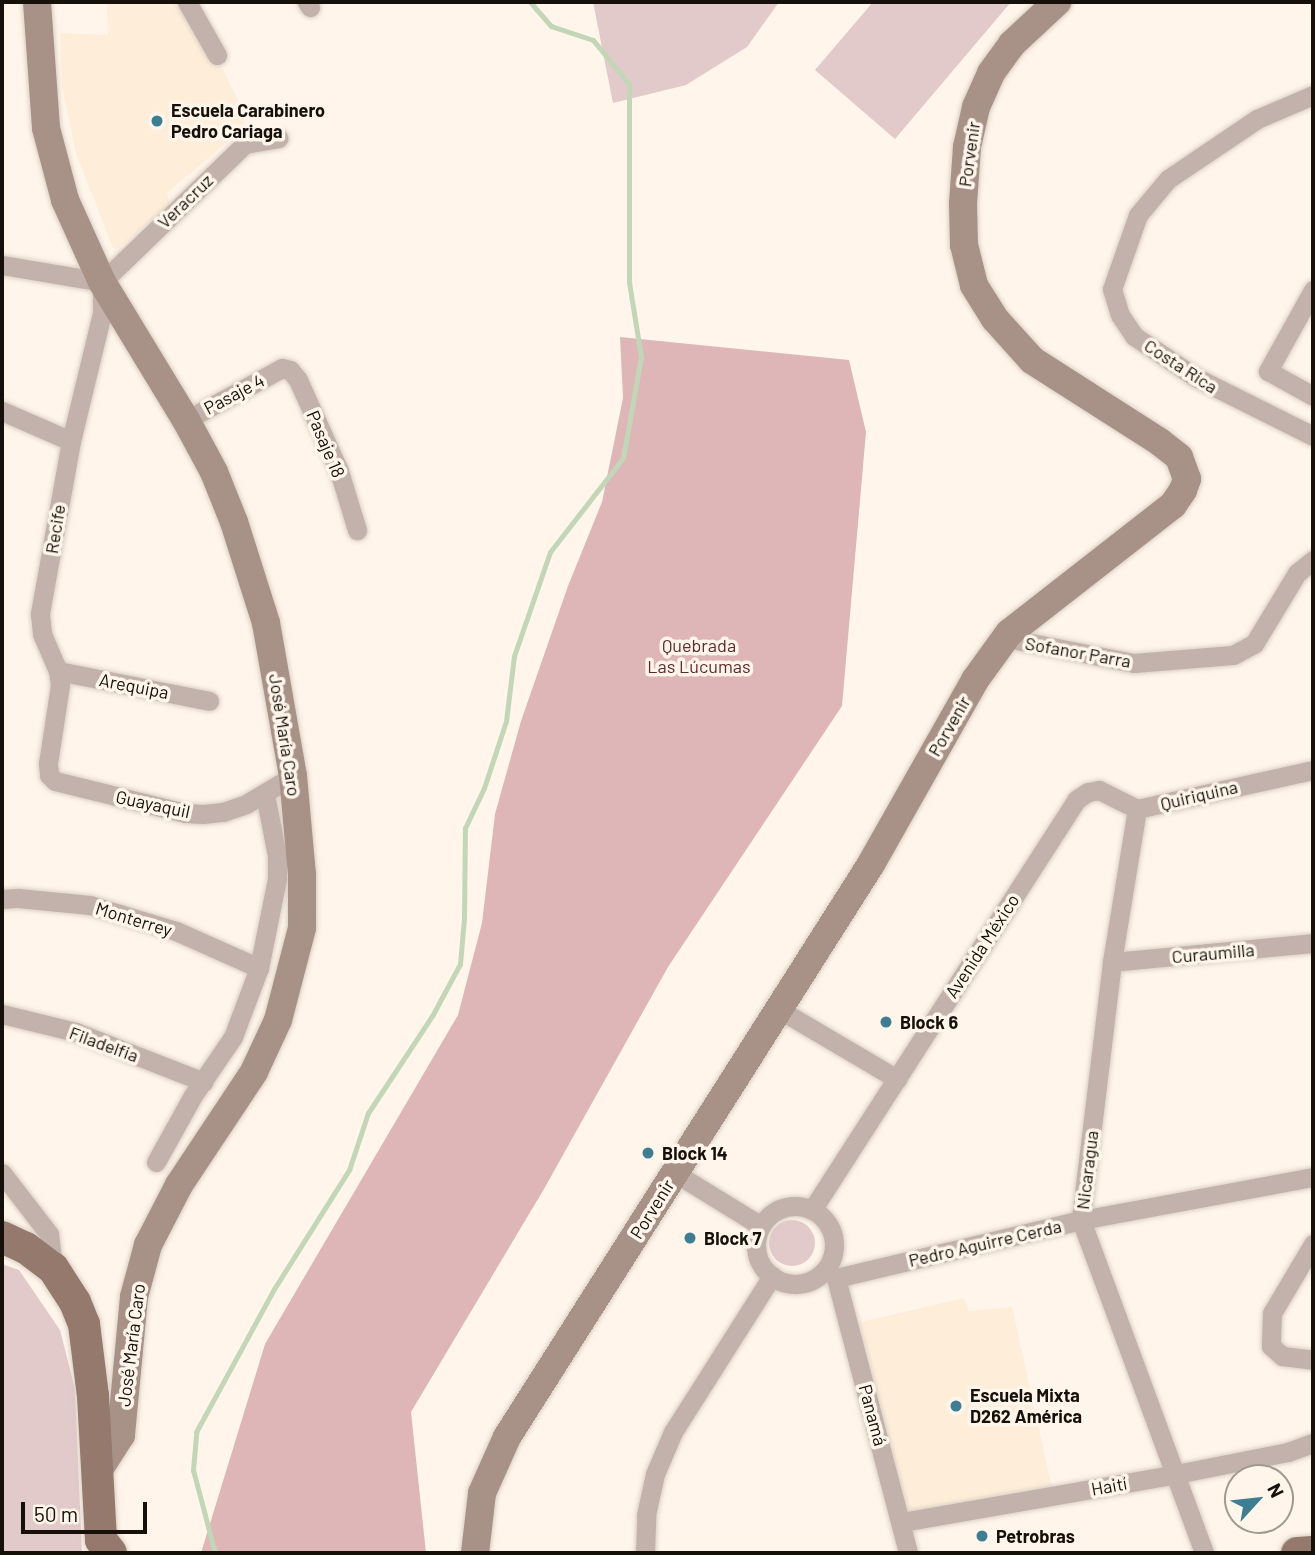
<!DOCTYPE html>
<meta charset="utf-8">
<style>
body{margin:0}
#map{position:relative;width:1315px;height:1555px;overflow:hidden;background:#fff5ea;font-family:Barlow,sans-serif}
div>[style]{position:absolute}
.built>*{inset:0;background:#feeed9}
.green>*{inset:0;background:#e2c9ca}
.round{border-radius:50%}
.forest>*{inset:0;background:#deb6b8}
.stream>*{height:5px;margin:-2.5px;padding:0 2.5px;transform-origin:2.5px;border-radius:2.5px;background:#c3d6b7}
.roads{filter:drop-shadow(0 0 2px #dad0c6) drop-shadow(0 0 2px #dad0c6)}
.street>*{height:19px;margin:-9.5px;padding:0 9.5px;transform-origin:9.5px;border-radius:9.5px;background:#c2b2ab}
.street>.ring{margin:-9.5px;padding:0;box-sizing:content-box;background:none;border:19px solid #c2b2ab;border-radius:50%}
.secondary>*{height:28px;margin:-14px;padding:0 14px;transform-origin:14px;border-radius:14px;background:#a89187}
.primary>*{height:32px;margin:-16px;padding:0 16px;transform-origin:16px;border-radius:16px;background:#95796d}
.dots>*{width:19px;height:19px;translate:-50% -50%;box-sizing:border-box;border:4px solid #fff5ea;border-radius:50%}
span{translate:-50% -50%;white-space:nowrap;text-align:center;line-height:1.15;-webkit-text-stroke:7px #fff5ea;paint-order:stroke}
.poi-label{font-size:18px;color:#15100a;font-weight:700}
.left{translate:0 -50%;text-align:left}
.street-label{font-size:18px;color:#15100a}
.park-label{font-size:18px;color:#5e2930}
.frame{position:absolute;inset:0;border:4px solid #15100a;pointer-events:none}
.north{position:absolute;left:1224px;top:1464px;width:70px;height:70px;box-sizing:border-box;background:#fff5ea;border:2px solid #a19990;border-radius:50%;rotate:63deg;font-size:19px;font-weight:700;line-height:28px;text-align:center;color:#15100a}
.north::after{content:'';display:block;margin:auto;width:24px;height:32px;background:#3e7d92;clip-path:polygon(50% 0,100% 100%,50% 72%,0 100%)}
.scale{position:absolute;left:21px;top:1502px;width:126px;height:32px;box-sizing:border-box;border:4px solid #15100a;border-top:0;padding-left:9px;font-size:21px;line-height:24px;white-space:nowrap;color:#15100a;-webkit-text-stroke:5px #fff5ea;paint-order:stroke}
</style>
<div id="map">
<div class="built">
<div style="clip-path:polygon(107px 2px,190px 2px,245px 115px,244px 128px,167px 193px,170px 205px,117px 249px,113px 248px,76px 153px,62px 86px,60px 33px,108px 35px)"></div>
<div style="clip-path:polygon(964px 1298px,969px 1311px,1012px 1307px,1052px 1488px,907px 1512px,857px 1323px)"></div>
</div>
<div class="green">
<div style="clip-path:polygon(593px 2px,779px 2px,747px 47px,686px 85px,613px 103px)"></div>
<div style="clip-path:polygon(873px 2px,1011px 2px,895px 139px,815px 70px)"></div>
<div class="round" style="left:769px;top:1220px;width:46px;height:46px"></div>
<div style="clip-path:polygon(2px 1264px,19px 1270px,60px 1330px,75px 1389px,82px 1553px,2px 1553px)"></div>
</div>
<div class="forest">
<div style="clip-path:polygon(620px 337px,849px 360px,866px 432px,842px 706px,668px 967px,544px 1189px,411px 1412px,426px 1553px,201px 1553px,265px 1344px,458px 1015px,482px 923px,495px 814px,521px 721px,568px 586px,602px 502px,623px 398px)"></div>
</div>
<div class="stream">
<div style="left:215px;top:1553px;width:86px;rotate:-104.8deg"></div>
<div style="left:193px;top:1470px;width:38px;rotate:-85deg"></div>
<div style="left:196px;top:1432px;width:163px;rotate:-61.4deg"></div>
<div style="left:274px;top:1289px;width:141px;rotate:-57.8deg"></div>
<div style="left:349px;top:1170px;width:60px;rotate:-71.6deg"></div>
<div style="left:368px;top:1113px;width:116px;rotate:-56.6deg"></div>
<div style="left:432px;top:1016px;width:59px;rotate:-61.7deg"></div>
<div style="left:460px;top:964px;width:46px;rotate:-85deg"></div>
<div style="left:464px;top:918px;width:90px;rotate:-89.4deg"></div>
<div style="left:465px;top:828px;width:44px;rotate:-64.6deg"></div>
<div style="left:484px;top:788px;width:71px;rotate:-71.8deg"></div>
<div style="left:506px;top:721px;width:65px;rotate:-83deg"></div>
<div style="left:514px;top:656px;width:110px;rotate:-70.9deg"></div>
<div style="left:550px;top:552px;width:119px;rotate:-52.2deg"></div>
<div style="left:623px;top:458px;width:103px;rotate:-79.9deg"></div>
<div style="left:641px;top:357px;width:76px;rotate:-99.1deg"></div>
<div style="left:629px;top:282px;width:198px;rotate:-90deg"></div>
<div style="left:629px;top:84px;width:57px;rotate:-129.3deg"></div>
<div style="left:593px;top:40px;width:44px;rotate:-161.6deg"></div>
<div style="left:551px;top:26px;width:32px;rotate:-131deg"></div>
</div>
<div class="roads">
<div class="street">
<div style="left:187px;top:2px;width:61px;rotate:60.5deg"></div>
<div style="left:307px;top:2px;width:6px;rotate:59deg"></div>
<div style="left:1313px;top:95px;width:61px;rotate:156.8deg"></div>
<div style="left:1257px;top:119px;width:107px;rotate:146deg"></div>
<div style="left:1168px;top:179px;width:47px;rotate:129.8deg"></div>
<div style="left:1138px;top:215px;width:78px;rotate:109.4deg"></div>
<div style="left:1112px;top:289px;width:27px;rotate:73deg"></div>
<div style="left:1120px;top:315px;width:25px;rotate:56deg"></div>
<div style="left:1134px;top:336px;width:73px;rotate:33.9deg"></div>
<div style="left:1195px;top:377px;width:132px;rotate:26.6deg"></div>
<div style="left:2px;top:265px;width:101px;rotate:9.6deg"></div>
<div style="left:102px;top:282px;width:199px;rotate:-44deg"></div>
<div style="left:245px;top:144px;width:34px;rotate:-10deg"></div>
<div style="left:102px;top:283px;width:30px;rotate:90deg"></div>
<div style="left:102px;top:313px;width:132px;rotate:103.6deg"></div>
<div style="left:71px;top:441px;width:176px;rotate:100.2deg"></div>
<div style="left:40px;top:614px;width:20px;rotate:84deg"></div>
<div style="left:42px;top:634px;width:40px;rotate:66.6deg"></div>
<div style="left:58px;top:671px;width:14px;rotate:82deg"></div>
<div style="left:60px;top:685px;width:79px;rotate:98.7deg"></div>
<div style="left:48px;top:763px;width:12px;rotate:85deg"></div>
<div style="left:49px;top:775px;width:8px;rotate:45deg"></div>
<div style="left:55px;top:781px;width:134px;rotate:13.8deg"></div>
<div style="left:185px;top:813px;width:18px;rotate:3deg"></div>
<div style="left:203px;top:814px;width:20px;rotate:-6deg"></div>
<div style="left:223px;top:812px;width:24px;rotate:-19deg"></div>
<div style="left:246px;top:804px;width:55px;rotate:-30.8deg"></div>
<div style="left:1313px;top:290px;width:93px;rotate:119.1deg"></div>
<div style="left:1268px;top:371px;width:51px;rotate:29.1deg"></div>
<div style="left:2px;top:411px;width:75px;rotate:23.5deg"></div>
<div style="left:186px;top:420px;width:109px;rotate:-28.4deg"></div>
<div style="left:282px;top:368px;width:8px;rotate:14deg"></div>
<div style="left:290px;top:370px;width:13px;rotate:51deg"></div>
<div style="left:298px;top:380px;width:100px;rotate:65.7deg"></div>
<div style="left:339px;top:471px;width:62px;rotate:73deg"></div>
<div style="left:1006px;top:638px;width:130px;rotate:11.1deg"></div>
<div style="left:1134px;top:663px;width:99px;rotate:-4.6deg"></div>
<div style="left:1233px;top:655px;width:24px;rotate:-28deg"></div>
<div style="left:1254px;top:644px;width:83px;rotate:-58.8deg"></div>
<div style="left:1297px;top:573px;width:21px;rotate:-39deg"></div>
<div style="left:58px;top:671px;width:154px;rotate:11.2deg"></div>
<div style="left:1137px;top:809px;width:155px;rotate:99.3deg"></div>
<div style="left:1112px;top:962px;width:260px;rotate:96.9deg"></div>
<div style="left:1081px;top:1220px;width:355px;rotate:69.7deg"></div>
<div style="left:2px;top:899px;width:16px;rotate:-4deg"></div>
<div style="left:18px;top:898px;width:72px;rotate:5.6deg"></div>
<div style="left:90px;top:905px;width:90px;rotate:16.8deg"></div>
<div style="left:176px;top:931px;width:91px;rotate:24deg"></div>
<div style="left:1112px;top:962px;width:202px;rotate:-5.4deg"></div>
<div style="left:780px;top:1010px;width:136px;rotate:30.5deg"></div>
<div style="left:2px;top:1014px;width:76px;rotate:13.7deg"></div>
<div style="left:76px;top:1032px;width:137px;rotate:21.3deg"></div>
<div style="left:156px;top:1162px;width:74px;rotate:-61deg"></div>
<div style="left:192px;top:1097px;width:73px;rotate:-55.7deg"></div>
<div style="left:233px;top:1037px;width:74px;rotate:-69.4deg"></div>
<div style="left:259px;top:968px;width:91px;rotate:-78.6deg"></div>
<div style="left:277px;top:879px;width:23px;rotate:-90deg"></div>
<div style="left:277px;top:856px;width:63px;rotate:-101deg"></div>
<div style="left:2px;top:1173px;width:77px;rotate:52.4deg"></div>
<div style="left:49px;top:1234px;width:34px;rotate:83deg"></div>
<div style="left:675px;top:1173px;width:101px;rotate:31.6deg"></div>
<div class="ring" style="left:756px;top:1206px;width:59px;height:59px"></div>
<div style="left:812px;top:1210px;width:488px;rotate:-57.2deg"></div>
<div style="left:1076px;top:800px;width:14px;rotate:-34deg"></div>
<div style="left:1088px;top:792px;width:11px;rotate:-10deg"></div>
<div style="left:1099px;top:790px;width:42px;rotate:26.6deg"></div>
<div style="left:1137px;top:809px;width:180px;rotate:-12.5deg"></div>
<div style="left:1313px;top:1244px;width:80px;rotate:120.7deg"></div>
<div style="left:1272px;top:1313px;width:33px;rotate:92deg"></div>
<div style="left:1271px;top:1346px;width:15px;rotate:42deg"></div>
<div style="left:1282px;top:1356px;width:31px;rotate:7deg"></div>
<div style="left:836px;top:1278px;width:252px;rotate:-13.3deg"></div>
<div style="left:1081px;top:1220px;width:236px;rotate:-10.5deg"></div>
<div style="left:836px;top:1278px;width:284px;rotate:75.3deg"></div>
<div style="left:902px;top:1522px;width:278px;rotate:-9.9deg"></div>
<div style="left:1176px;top:1474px;width:114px;rotate:-11.1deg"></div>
<div style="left:1288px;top:1452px;width:27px;rotate:-20deg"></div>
<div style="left:645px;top:1553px;width:38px;rotate:-88deg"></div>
<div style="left:646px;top:1515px;width:42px;rotate:-77.6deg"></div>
<div style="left:655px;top:1474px;width:46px;rotate:-66.8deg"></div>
<div style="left:673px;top:1432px;width:185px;rotate:-57.6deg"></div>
</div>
<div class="secondary">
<div style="left:37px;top:2px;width:126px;rotate:85.9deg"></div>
<div style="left:46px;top:128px;width:74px;rotate:75.2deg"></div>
<div style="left:65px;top:200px;width:90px;rotate:65.7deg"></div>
<div style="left:102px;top:282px;width:162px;rotate:58.7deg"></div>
<div style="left:186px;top:420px;width:59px;rotate:61.7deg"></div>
<div style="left:214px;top:472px;width:54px;rotate:68.2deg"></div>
<div style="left:234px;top:522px;width:106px;rotate:72.4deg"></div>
<div style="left:266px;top:623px;width:155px;rotate:80deg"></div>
<div style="left:293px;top:776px;width:99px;rotate:84.8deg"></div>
<div style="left:302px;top:875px;width:53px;rotate:90deg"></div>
<div style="left:302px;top:928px;width:95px;rotate:104.6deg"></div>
<div style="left:278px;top:1020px;width:57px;rotate:114.8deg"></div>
<div style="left:254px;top:1072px;width:136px;rotate:123.6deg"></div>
<div style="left:179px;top:1185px;width:68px;rotate:117.3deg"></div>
<div style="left:148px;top:1245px;width:54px;rotate:105.1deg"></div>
<div style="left:134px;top:1297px;width:139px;rotate:95.4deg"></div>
<div style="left:121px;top:1435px;width:43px;rotate:122.6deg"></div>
<div style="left:475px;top:1553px;width:60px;rotate:-83.3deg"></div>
<div style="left:482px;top:1493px;width:61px;rotate:-65.9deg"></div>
<div style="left:507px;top:1437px;width:679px;rotate:-57.57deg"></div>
<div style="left:871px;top:864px;width:211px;rotate:-60.5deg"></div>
<div style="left:975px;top:680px;width:58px;rotate:-54.1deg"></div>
<div style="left:1009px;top:633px;width:208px;rotate:-38deg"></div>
<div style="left:1173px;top:505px;width:18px;rotate:-56deg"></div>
<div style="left:1183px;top:490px;width:12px;rotate:-70deg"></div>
<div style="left:1187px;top:479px;width:23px;rotate:-110deg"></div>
<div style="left:1179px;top:457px;width:24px;rotate:-142deg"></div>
<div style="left:1160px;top:442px;width:152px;rotate:-147.4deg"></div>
<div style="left:1032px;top:360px;width:55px;rotate:-132.1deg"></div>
<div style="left:995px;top:319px;width:40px;rotate:-122deg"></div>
<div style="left:974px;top:285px;width:41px;rotate:-104deg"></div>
<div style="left:964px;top:245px;width:41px;rotate:-91.4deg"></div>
<div style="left:963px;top:204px;width:57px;rotate:-86deg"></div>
<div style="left:967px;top:147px;width:41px;rotate:-77.3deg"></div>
<div style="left:976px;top:107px;width:37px;rotate:-66deg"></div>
<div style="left:991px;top:73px;width:36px;rotate:-54deg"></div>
<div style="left:1012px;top:44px;width:62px;rotate:-43deg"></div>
</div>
<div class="primary">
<div style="left:2px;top:1237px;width:26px;rotate:25deg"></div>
<div style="left:26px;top:1248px;width:34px;rotate:37deg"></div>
<div style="left:53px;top:1268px;width:40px;rotate:57.1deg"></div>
<div style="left:75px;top:1302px;width:24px;rotate:68deg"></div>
<div style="left:84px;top:1324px;width:73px;rotate:82.9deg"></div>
<div style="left:93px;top:1396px;width:144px;rotate:86.8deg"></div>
<div style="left:101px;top:1540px;width:16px;rotate:52deg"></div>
<div style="left:1297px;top:1553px;width:16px;rotate:-4deg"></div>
</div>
</div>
<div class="dots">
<div style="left:157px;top:121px;background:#3e7d92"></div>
<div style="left:886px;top:1022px;background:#3e7d92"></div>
<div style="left:648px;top:1153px;background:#3e7d92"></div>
<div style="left:690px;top:1238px;background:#3e7d92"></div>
<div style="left:956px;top:1406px;background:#3e7d92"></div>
<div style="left:982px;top:1536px;background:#3e7d92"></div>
</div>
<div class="poi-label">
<span class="left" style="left:171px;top:121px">Escuela Carabinero<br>Pedro Cariaga</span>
<span class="left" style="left:900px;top:1022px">Block 6</span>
<span class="left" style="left:662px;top:1153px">Block 14</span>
<span class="left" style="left:704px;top:1238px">Block 7</span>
<span class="left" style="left:970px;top:1406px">Escuela Mixta<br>D262 América</span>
<span class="left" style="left:996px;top:1536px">Petrobras</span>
</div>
<div class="street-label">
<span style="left:969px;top:154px;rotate:-82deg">Porvenir</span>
<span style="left:185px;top:201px;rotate:-44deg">Veracruz</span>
<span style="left:1181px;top:366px;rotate:33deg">Costa Rica</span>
<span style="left:234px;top:394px;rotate:-28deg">Pasaje 4</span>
<span style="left:326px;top:444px;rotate:67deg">Pasaje 18</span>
<span style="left:55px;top:529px;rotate:-81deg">Recife</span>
<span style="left:1078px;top:652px;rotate:10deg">Sofanor Parra</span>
<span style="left:134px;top:686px;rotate:11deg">Arequipa</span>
<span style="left:949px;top:726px;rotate:-60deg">Porvenir</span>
<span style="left:285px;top:735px;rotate:81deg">José María Caro</span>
<span style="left:1199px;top:795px;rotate:-13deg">Quiriquina</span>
<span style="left:153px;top:804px;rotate:12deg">Guayaquil</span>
<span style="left:134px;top:919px;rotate:17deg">Monterrey</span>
<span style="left:982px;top:946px;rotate:-57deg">Avenida México</span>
<span style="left:1213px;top:953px;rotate:-5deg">Curaumilla</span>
<span style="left:104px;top:1044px;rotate:20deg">Filadelfia</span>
<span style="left:1087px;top:1170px;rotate:-83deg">Nicaragua</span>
<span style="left:652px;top:1209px;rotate:-58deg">Porvenir</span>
<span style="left:985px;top:1243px;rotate:-13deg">Pedro Aguirre Cerda</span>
<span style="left:131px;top:1345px;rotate:-83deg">José María Caro</span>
<span style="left:873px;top:1415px;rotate:75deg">Panamá</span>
<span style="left:1109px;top:1486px;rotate:-10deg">Haití</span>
</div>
<div class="park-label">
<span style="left:699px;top:656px">Quebrada<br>Las Lúcumas</span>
</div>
<div class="frame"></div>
<div class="north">N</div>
<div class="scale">50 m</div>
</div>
